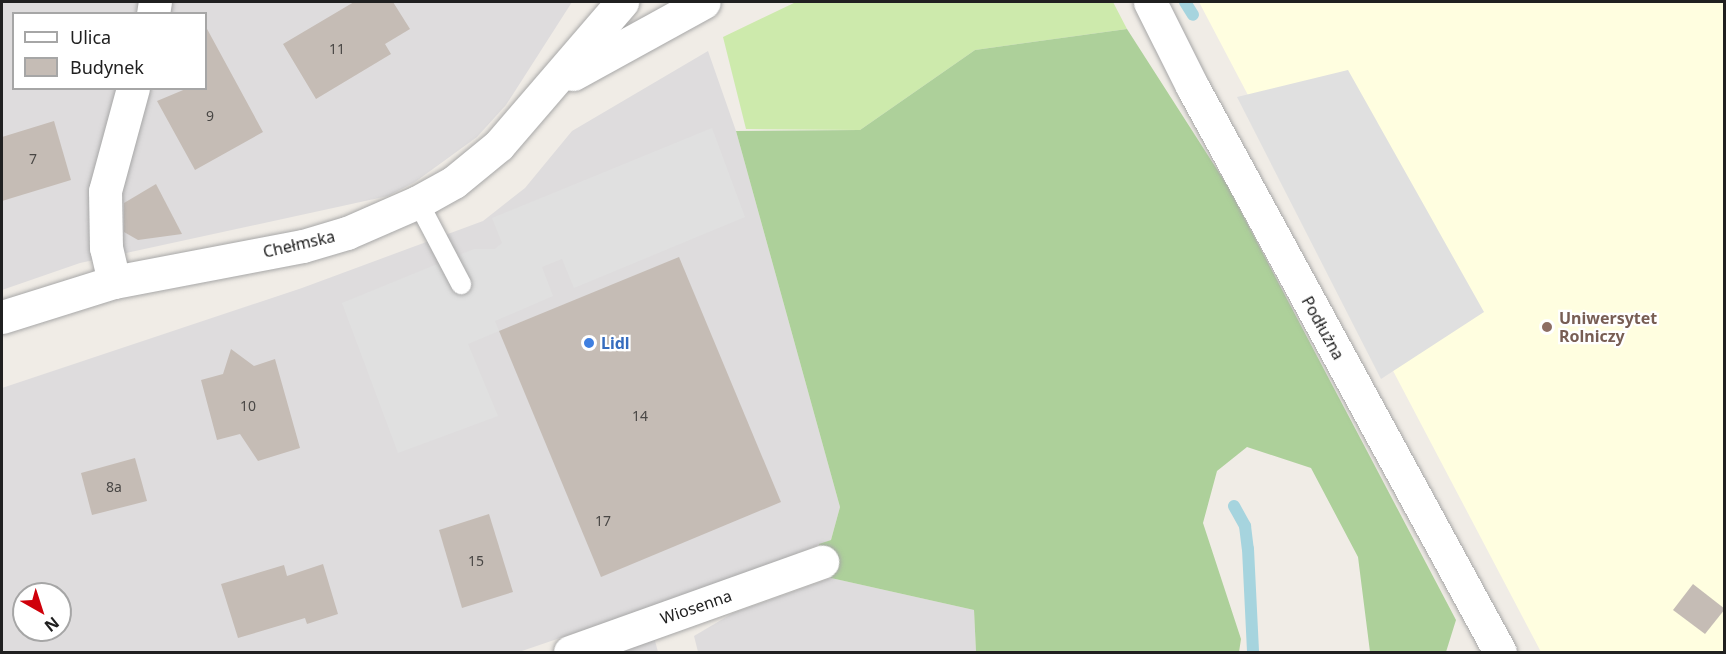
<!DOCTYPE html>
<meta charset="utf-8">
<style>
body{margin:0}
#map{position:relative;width:1726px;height:654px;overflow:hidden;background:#f0ece6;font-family:"Noto Sans",sans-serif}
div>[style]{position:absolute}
.residential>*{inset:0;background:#dedcdd}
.education>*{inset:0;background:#fffee0}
.grass>*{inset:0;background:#cdeaac}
.forest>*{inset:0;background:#add09a}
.parking>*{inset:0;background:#e0e0e0}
.stream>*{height:12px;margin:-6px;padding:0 6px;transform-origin:6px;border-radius:6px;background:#a6d4de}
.building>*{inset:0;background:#c5bcb5}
.roads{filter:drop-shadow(0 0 2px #a7a7a7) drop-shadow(0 0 2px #a7a7a7)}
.service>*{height:20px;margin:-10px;padding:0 10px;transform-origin:10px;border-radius:10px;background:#fff}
.minor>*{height:33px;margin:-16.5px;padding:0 16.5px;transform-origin:16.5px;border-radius:16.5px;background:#fff}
.tertiary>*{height:33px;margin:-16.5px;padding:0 16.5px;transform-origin:16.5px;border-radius:16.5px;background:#fff}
.dots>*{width:16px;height:16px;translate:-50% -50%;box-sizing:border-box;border:3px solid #fff;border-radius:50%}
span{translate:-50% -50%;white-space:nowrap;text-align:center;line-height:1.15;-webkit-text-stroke:4.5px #fff;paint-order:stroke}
.number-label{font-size:14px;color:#494745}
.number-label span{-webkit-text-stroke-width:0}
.street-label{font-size:16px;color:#202020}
.education-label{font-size:16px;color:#785e54;font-weight:700}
.left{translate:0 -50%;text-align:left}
.shop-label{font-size:16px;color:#366cbe;font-weight:700}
.frame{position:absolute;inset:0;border:3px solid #202020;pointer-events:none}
.legend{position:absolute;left:12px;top:12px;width:195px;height:78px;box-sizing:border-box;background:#fff;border:2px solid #a6a6a6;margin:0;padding:8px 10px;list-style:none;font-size:18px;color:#202020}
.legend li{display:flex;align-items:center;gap:12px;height:30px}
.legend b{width:30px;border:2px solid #a6a6a6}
.north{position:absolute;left:12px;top:582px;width:60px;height:60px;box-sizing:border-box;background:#fff;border:2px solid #a6a6a6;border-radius:50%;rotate:141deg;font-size:16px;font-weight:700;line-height:24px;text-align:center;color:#202020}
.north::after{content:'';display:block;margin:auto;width:21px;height:27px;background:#cf000a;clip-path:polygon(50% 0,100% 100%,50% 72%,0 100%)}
</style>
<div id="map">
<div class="residential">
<div style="clip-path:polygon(evenodd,2px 2px,572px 2px,506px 105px,477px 137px,415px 182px,388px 196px,80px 263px,2px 290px,2px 2px,14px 14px,206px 14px,206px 88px,14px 88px,14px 14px)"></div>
<div style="clip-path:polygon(evenodd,708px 51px,736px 131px,840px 507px,831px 540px,721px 583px,519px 652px,2px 652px,2px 388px,302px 288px,483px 221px,525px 188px,572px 131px,708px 51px,24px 594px,60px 594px,60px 630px,24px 630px,24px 594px)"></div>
<div style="clip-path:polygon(831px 578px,974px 610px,976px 652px,698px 652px,694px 636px,733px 613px)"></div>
<div style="clip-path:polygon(653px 633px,658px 652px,605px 652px)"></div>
</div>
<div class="education">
<div style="clip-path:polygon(1199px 2px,1724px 2px,1724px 652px,1541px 652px)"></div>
</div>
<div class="grass">
<div style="clip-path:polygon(796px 2px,1113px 2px,1127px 29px,975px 50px,860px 130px,746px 129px,723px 37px)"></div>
</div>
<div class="forest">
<div style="clip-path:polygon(1127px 29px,1227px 185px,1456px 620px,1446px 652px,1370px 652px,1358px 557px,1311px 468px,1247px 447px,1217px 471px,1203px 523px,1241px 639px,1239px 652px,976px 652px,974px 610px,831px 578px,819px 544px,831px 540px,840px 507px,736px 131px,860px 130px,975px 50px)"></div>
</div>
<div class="parking">
<div style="clip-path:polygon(1348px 70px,1484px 312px,1381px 379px,1237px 97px)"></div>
<div style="clip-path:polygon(712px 128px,745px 217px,574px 288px,562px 259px,542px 267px,553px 296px,495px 321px,499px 331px,468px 344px,498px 416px,398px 453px,342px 303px,474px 249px,495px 249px,502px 243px,492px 218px)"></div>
</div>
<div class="stream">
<div style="left:1185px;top:2px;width:15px;rotate:58deg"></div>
<div style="left:1234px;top:506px;width:23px;rotate:61deg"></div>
<div style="left:1245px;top:526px;width:23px;rotate:83deg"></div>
<div style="left:1248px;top:549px;width:103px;rotate:87.2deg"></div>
</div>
<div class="building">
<div style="clip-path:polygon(354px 2px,393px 2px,410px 29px,385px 44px,391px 54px,316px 99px,283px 44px)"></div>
<div style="clip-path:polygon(206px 27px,263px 132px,195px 170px,157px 101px,188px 88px,206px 88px)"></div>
<div style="clip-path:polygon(54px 121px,71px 180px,2px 201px,2px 137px)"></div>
<div style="clip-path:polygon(156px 184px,182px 234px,138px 240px,124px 232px,124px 203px)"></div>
<div style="clip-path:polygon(679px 257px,781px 502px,601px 577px,499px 331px)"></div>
<div style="clip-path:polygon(231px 349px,254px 366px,275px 359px,300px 448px,258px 461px,240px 434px,217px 440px,201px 380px,223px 374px)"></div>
<div style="clip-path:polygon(135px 458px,147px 501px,92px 515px,81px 473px)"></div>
<div style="clip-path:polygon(489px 514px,513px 592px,462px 608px,439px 530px)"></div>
<div style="clip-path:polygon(323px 564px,338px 614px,307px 624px,305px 618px,238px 638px,221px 584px,284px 565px,287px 576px)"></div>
<div style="clip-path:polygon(1693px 584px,1725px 609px,1705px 634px,1673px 610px)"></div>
</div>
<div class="roads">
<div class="service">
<div style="left:418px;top:202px;width:93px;rotate:62.3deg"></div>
</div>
<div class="minor">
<div style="left:153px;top:14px;width:12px;rotate:-81deg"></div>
<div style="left:114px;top:282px;width:35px;rotate:-103deg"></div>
<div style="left:106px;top:248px;width:57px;rotate:-91deg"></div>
<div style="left:105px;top:191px;width:107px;rotate:-74.8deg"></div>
<div style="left:570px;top:652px;width:268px;rotate:-19.7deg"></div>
</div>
<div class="tertiary">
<div style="left:1150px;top:2px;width:94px;rotate:63.4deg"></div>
<div style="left:1192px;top:86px;width:644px;rotate:61.45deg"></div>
<div style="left:573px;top:74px;width:149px;rotate:-28.8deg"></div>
<div style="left:2px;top:317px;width:117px;rotate:-17.4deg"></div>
<div style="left:114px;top:282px;width:192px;rotate:-10.8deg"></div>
<div style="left:303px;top:246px;width:46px;rotate:-16.5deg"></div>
<div style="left:347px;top:233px;width:77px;rotate:-23.6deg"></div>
<div style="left:418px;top:202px;width:41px;rotate:-29.1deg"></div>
<div style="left:454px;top:182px;width:58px;rotate:-39.4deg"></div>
<div style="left:499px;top:145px;width:189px;rotate:-49.3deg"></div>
</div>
</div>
<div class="dots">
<div style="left:1547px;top:327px;background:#8d6e63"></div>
<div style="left:589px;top:343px;background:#3f7fe0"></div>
</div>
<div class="number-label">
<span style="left:337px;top:49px">11</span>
<span style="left:210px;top:116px">9</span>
<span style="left:33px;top:159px">7</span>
<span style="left:248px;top:406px">10</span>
<span style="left:640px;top:416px">14</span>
<span style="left:114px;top:487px">8a</span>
<span style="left:603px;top:521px">17</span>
<span style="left:476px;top:561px">15</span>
</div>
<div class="street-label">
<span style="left:299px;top:244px;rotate:-13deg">Chełmska</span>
<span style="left:1323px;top:328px;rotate:61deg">Podłużna</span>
<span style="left:696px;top:607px;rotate:-19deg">Wiosenna</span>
</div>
<div class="education-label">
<span class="left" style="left:1559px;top:327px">Uniwersytet<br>Rolniczy</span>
</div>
<div class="shop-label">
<span class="left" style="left:601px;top:343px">Lidl</span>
</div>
<div class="frame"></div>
<ul class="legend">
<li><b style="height:8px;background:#fff"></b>Ulica</li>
<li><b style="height:16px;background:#c5bcb5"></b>Budynek</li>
</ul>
<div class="north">N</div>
</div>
